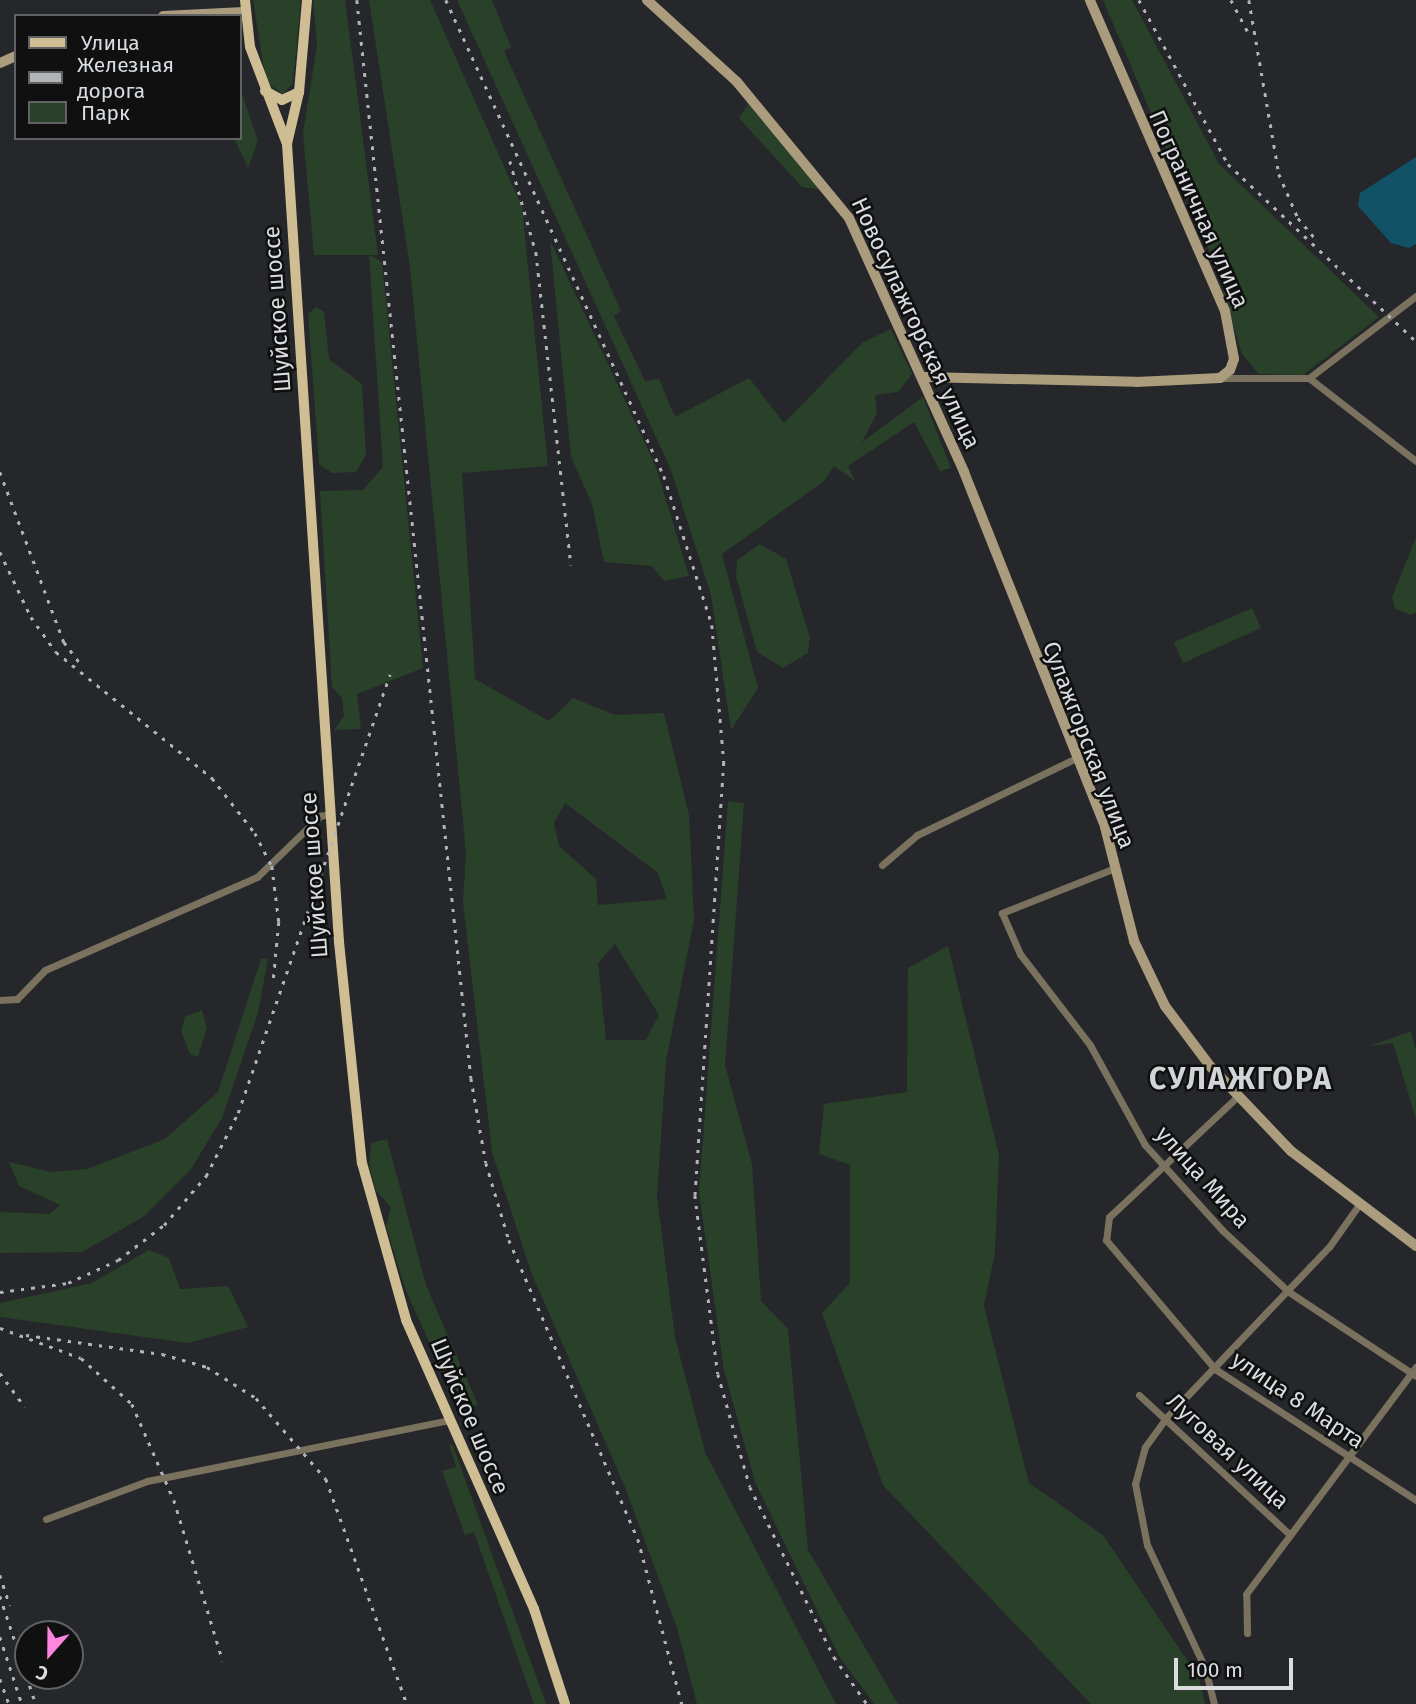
<!DOCTYPE html>
<meta charset="utf-8">
<style>
body{margin:0}
#map{position:relative;width:1416px;height:1704px;overflow:hidden;background:#26272a;font-family:"Fira Sans",sans-serif}
div>[style]{position:absolute}
.green>*{inset:0;background:#294129}
.water>*{inset:0;background:#115266}
.minor>*{height:7px;margin:-3.5px;padding:0 3.5px;transform-origin:3.5px;border-radius:3.5px;background:#7a725e}
.secondary>*{height:10px;margin:-5px;padding:0 5px;transform-origin:5px;border-radius:5px;background:#aa9c7c}
.primary>*{height:10px;margin:-5px;padding:0 5px;transform-origin:5px;border-radius:5px;background:#cfbd93}
.rail>*{height:2.5px;margin-top:-1.25px;transform-origin:0;background:repeating-linear-gradient(90deg,#b3b4b6 0 3.5px,transparent 0 10.5px)}
span{translate:-50% -50%;white-space:nowrap;text-align:center;line-height:1.15;-webkit-text-stroke:5px #101011;paint-order:stroke}
.street-label{font-size:23px;color:#dbdcde}
.district-label{font-size:30px;color:#d3d4d8;font-weight:700;letter-spacing:2px}
.legend{position:absolute;left:14px;top:14px;width:228px;height:126px;box-sizing:border-box;background:#101011;border:2px solid #616263;margin:0;padding:9px 12px;list-style:none;font-size:21px;color:#dbdcde}
.legend li{display:flex;align-items:center;gap:14px;height:35px}
.legend b{width:35px;border:2px solid #616263}
.north{position:absolute;left:14px;top:1620px;width:70px;height:70px;box-sizing:border-box;background:#101011;border:2px solid #616263;border-radius:50%;rotate:201deg;font-size:19px;font-weight:700;line-height:28px;text-align:center;color:#dbdcde}
.north::after{content:'';display:block;margin:auto;width:24px;height:32px;background:#ff85df;clip-path:polygon(50% 0,100% 100%,50% 72%,0 100%)}
.scale{position:absolute;left:1174px;top:1658px;width:119px;height:32px;box-sizing:border-box;border:4px solid #dbdcde;border-top:0;padding-left:9px;font-size:21px;line-height:24px;white-space:nowrap;color:#dbdcde;-webkit-text-stroke:5px #101011;paint-order:stroke}
</style>
<div id="map">
<div class="green">
<div style="clip-path:polygon(253px 0,301px 0,293px 83px,283px 94px,266px 82px)"></div>
<div style="clip-path:polygon(313px 0,345px 0,378px 255px,369px 255px,382px 262px,423px 668px,357px 694px,361px 729px,334px 730px,344px 716px,342px 698px,332px 687px,320px 491px,363px 490px,383px 467px,369px 255px,314px 255px,303px 133px,317px 45px)"></div>
<div style="clip-path:polygon(evenodd,369px 0,430px 0,522px 207px,548px 466px,462px 473px,475px 679px,549px 721px,573px 698px,615px 715px,664px 713px,689px 815px,694px 920px,666px 1061px,657px 1196px,675px 1337px,705px 1452px,836px 1704px,697px 1704px,677px 1628px,625px 1487px,531px 1272px,492px 1152px,463px 903px,466px 853px,410px 267px,369px 0,565px 803px,658px 873px,667px 899px,598px 905px,596px 879px,559px 846px,554px 823px,565px 803px,369px 0,615px 944px,659px 1015px,646px 1040px,606px 1040px,598px 963px,615px 944px)"></div>
<div style="clip-path:polygon(457px 0,492px 0,511px 47px,504px 51px,621px 311px,614px 316px,645px 381px,659px 379px,675px 417px,749px 378px,784px 423px,862px 343px,891px 329px,912px 374px,898px 392px,875px 395px,877px 413px,862px 442px,923px 397px,951px 468px,940px 471px,914px 422px,848px 466px,855px 481px,834px 466px,824px 481px,722px 554px,758px 688px,731px 730px,711px 595px,671px 470px)"></div>
<div style="clip-path:polygon(1103px 0,1132px 0,1219px 164px,1379px 317px,1303px 375px,1259px 374px,1242px 354px,1215px 264px)"></div>
<div style="clip-path:polygon(240px 89px,258px 141px,248px 168px,234px 138px,240px 138px)"></div>
<div style="clip-path:polygon(749px 102px,825px 190px,802px 187px,739px 118px)"></div>
<div style="clip-path:polygon(550px 240px,656px 467px,689px 576px,664px 581px,652px 566px,604px 562px,592px 504px,571px 457px)"></div>
<div style="clip-path:polygon(316px 307px,324px 312px,329px 359px,362px 384px,366px 455px,356px 472px,332px 473px,319px 464px,308px 314px)"></div>
<div style="clip-path:polygon(1416px 537px,1416px 612px,1411px 615px,1395px 609px,1392px 597px)"></div>
<div style="clip-path:polygon(760px 544px,786px 559px,810px 638px,808px 653px,783px 668px,757px 652px,736px 576px,737px 560px)"></div>
<div style="clip-path:polygon(1252px 608px,1261px 628px,1183px 663px,1174px 642px)"></div>
<div style="clip-path:polygon(728px 801px,744px 803px,725px 1065px,752px 1164px,761px 1301px,788px 1329px,808px 1550px,898px 1704px,874px 1704px,839px 1656px,755px 1482px,724px 1370px,699px 1192px)"></div>
<div style="clip-path:polygon(948px 946px,999px 1155px,995px 1252px,984px 1306px,1029px 1483px,1103px 1535px,1199px 1678px,1205px 1704px,1091px 1704px,883px 1485px,822px 1313px,850px 1283px,850px 1165px,819px 1154px,824px 1104px,907px 1092px,908px 968px)"></div>
<div style="clip-path:polygon(268px 958px,258px 1013px,222px 1118px,191px 1169px,143px 1217px,82px 1252px,0 1253px,0 1212px,50px 1214px,60px 1205px,19px 1186px,9px 1162px,51px 1172px,87px 1169px,165px 1139px,218px 1092px,261px 959px)"></div>
<div style="clip-path:polygon(202px 1010px,207px 1028px,198px 1057px,190px 1054px,181px 1031px,185px 1017px)"></div>
<div style="clip-path:polygon(1411px 1031px,1416px 1051px,1416px 1119px,1393px 1043px,1370px 1046px)"></div>
<div style="clip-path:polygon(387px 1139px,426px 1285px,478px 1405px,459px 1409px,405px 1288px,386px 1226px,391px 1207px,376px 1191px,369px 1165px,371px 1143px)"></div>
<div style="clip-path:polygon(149px 1250px,169px 1258px,180px 1289px,228px 1286px,248px 1327px,188px 1343px,0 1317px,0 1303px,92px 1283px)"></div>
<div style="clip-path:polygon(449px 1444px,453px 1446px,546px 1704px,534px 1704px,474px 1532px,465px 1535px,442px 1471px,456px 1467px)"></div>
</div>
<div class="water">
<div style="clip-path:polygon(1416px 157px,1416px 244px,1409px 248px,1391px 243px,1358px 206px,1360px 193px)"></div>
</div>
<div class="minor">
<div style="left:1220px;top:378px;width:89px"></div>
<div style="left:1309px;top:378px;width:135px;rotate:37.8deg"></div>
<div style="left:1309px;top:378px;width:135px;rotate:-37.5deg"></div>
<div style="left:882px;top:865px;width:46px;rotate:-40.6deg"></div>
<div style="left:917px;top:835px;width:179px;rotate:-25.8deg"></div>
<div style="left:1115px;top:868px;width:122px;rotate:158.3deg"></div>
<div style="left:1002px;top:913px;width:45px;rotate:66.3deg"></div>
<div style="left:1020px;top:954px;width:115px;rotate:52.4deg"></div>
<div style="left:1090px;top:1045px;width:114px;rotate:61.2deg"></div>
<div style="left:1145px;top:1145px;width:115px;rotate:47.8deg"></div>
<div style="left:1222px;top:1230px;width:91px;rotate:42.8deg"></div>
<div style="left:1289px;top:1292px;width:152px;rotate:33.5deg"></div>
<div style="left:0;top:1000px;width:17px;rotate:-3deg"></div>
<div style="left:17px;top:999px;width:40px;rotate:-46deg"></div>
<div style="left:45px;top:970px;width:232px;rotate:-23.7deg"></div>
<div style="left:257px;top:877px;width:88px;rotate:-44.1deg"></div>
<div style="left:320px;top:816px;width:10px;rotate:-11deg"></div>
<div style="left:1238px;top:1096px;width:177px;rotate:136.8deg"></div>
<div style="left:1109px;top:1217px;width:23px;rotate:97deg"></div>
<div style="left:1106px;top:1240px;width:169px;rotate:49.8deg"></div>
<div style="left:1215px;top:1369px;width:240px;rotate:33.1deg"></div>
<div style="left:1139px;top:1395px;width:206px;rotate:42.8deg"></div>
<div style="left:46px;top:1519px;width:108px;rotate:-20.6deg"></div>
<div style="left:147px;top:1481px;width:308px;rotate:-11.4deg"></div>
<div style="left:1247px;top:1633px;width:39px;rotate:-91deg"></div>
<div style="left:1246px;top:1594px;width:284px;rotate:-53.2deg"></div>
<div style="left:1214px;top:1704px;width:37px;rotate:-104deg"></div>
<div style="left:1205px;top:1668px;width:136px;rotate:-115.2deg"></div>
<div style="left:1147px;top:1545px;width:62px;rotate:-101.1deg"></div>
<div style="left:1135px;top:1484px;width:38px;rotate:-75deg"></div>
<div style="left:1145px;top:1447px;width:34px;rotate:-54deg"></div>
<div style="left:1165px;top:1419px;width:238px;rotate:-46.4deg"></div>
<div style="left:1329px;top:1247px;width:50px;rotate:-54.7deg"></div>
</div>
<div class="secondary">
<div style="left:647px;top:0;width:122px;rotate:42.3deg"></div>
<div style="left:737px;top:82px;width:176px;rotate:50.5deg"></div>
<div style="left:849px;top:218px;width:279px;rotate:65.6deg"></div>
<div style="left:964px;top:472px;width:382px;rotate:68.3deg"></div>
<div style="left:1105px;top:827px;width:118px;rotate:75.7deg"></div>
<div style="left:1134px;top:941px;width:72px;rotate:64.5deg"></div>
<div style="left:1165px;top:1006px;width:75px;rotate:53.1deg"></div>
<div style="left:1210px;top:1066px;width:117px;rotate:46.4deg"></div>
<div style="left:1291px;top:1151px;width:157px;rotate:37.2deg"></div>
<div style="left:163px;top:16px;width:81px;rotate:-2.8deg"></div>
<div style="left:0;top:63px;width:17px;rotate:-24deg"></div>
<div style="left:923px;top:377px;width:213px;rotate:1.3deg"></div>
<div style="left:1136px;top:382px;width:84px;rotate:-2.7deg"></div>
<div style="left:1220px;top:378px;width:13px;rotate:-39deg"></div>
<div style="left:1230px;top:370px;width:12px;rotate:-70deg"></div>
<div style="left:1234px;top:359px;width:49px;rotate:-100.6deg"></div>
<div style="left:1225px;top:311px;width:339px;rotate:-113.5deg"></div>
</div>
<div class="primary">
<div style="left:245px;top:0;width:47px;rotate:83.9deg"></div>
<div style="left:250px;top:47px;width:104px;rotate:69.1deg"></div>
<div style="left:287px;top:144px;width:800px;rotate:86.27deg"></div>
<div style="left:339px;top:942px;width:222px;rotate:84.1deg"></div>
<div style="left:362px;top:1163px;width:163px;rotate:74.3deg"></div>
<div style="left:406px;top:1320px;width:316px;rotate:66.1deg"></div>
<div style="left:534px;top:1609px;width:100px;rotate:71.9deg"></div>
<div style="left:265px;top:91px;width:19px;rotate:28deg"></div>
<div style="left:282px;top:100px;width:19px;rotate:-25deg"></div>
<div style="left:287px;top:144px;width:53px;rotate:-77deg"></div>
<div style="left:299px;top:92px;width:92px;rotate:-85deg"></div>
</div>
<div class="rail">
<div style="left:357px;top:0;width:1084px;rotate:83.96deg"></div>
<div style="left:471px;top:1078px;width:86px;rotate:80deg"></div>
<div style="left:486px;top:1163px;width:80px;rotate:73.4deg"></div>
<div style="left:509px;top:1240px;width:326px;rotate:66.7deg"></div>
<div style="left:638px;top:1539px;width:171px;rotate:75.1deg"></div>
<div style="left:446px;top:0;width:524px;rotate:65.39deg"></div>
<div style="left:664px;top:476px;width:157px;rotate:72.1deg"></div>
<div style="left:712px;top:625px;width:138px;rotate:85deg"></div>
<div style="left:724px;top:762px;width:434px;rotate:93.8deg"></div>
<div style="left:695px;top:1195px;width:180px;rotate:82.7deg"></div>
<div style="left:718px;top:1374px;width:117px;rotate:74.2deg"></div>
<div style="left:750px;top:1487px;width:190px;rotate:63.7deg"></div>
<div style="left:834px;top:1657px;width:57px;rotate:54.9deg"></div>
<div style="left:1139px;top:0;width:187px;rotate:61.5deg"></div>
<div style="left:1228px;top:164px;width:258px;rotate:43.3deg"></div>
<div style="left:1231px;top:0;width:40px;rotate:62deg"></div>
<div style="left:1249px;top:0;width:177px;rotate:80.2deg"></div>
<div style="left:1279px;top:174px;width:48px;rotate:66.6deg"></div>
<div style="left:1298px;top:218px;width:30px;rotate:50deg"></div>
<div style="left:510px;top:161px;width:95px;rotate:74.1deg"></div>
<div style="left:536px;top:252px;width:315px;rotate:83.6deg"></div>
<div style="left:0;top:472px;width:182px;rotate:69.4deg"></div>
<div style="left:64px;top:642px;width:31px;rotate:53deg"></div>
<div style="left:0;top:552px;width:72px;rotate:64.5deg"></div>
<div style="left:31px;top:617px;width:43px;rotate:54.5deg"></div>
<div style="left:56px;top:652px;width:201px;rotate:38.9deg"></div>
<div style="left:212px;top:778px;width:70px;rotate:52deg"></div>
<div style="left:255px;top:833px;width:37px;rotate:63deg"></div>
<div style="left:272px;top:866px;width:56px;rotate:82.9deg"></div>
<div style="left:279px;top:922px;width:63px;rotate:95.4deg"></div>
<div style="left:0;top:1292px;width:69px;rotate:-7.5deg"></div>
<div style="left:68px;top:1283px;width:55px;rotate:-24.7deg"></div>
<div style="left:118px;top:1260px;width:58px;rotate:-37.3deg"></div>
<div style="left:164px;top:1225px;width:65px;rotate:-49.4deg"></div>
<div style="left:206px;top:1176px;width:71px;rotate:-63.1deg"></div>
<div style="left:238px;top:1113px;width:464px;rotate:-70.9deg"></div>
<div style="left:0;top:1328px;width:86px;rotate:20.3deg"></div>
<div style="left:81px;top:1358px;width:69px;rotate:42deg"></div>
<div style="left:132px;top:1404px;width:105px;rotate:66.4deg"></div>
<div style="left:174px;top:1500px;width:168px;rotate:73.1deg"></div>
<div style="left:26px;top:1335px;width:137px;rotate:8deg"></div>
<div style="left:162px;top:1354px;width:47px;rotate:16.1deg"></div>
<div style="left:207px;top:1367px;width:58px;rotate:32.3deg"></div>
<div style="left:256px;top:1398px;width:107px;rotate:49.2deg"></div>
<div style="left:326px;top:1479px;width:239px;rotate:70.2deg"></div>
<div style="left:0;top:1373px;width:42px;rotate:53.7deg"></div>
<div style="left:0;top:1575px;width:32px;rotate:72deg"></div>
<div style="left:0;top:1596px;width:114px;rotate:71.6deg"></div>
<div style="left:0;top:1637px;width:71px;rotate:71.8deg"></div>
<div style="left:0;top:1679px;width:27px;rotate:70deg"></div>
</div>
<div class="street-label">
<span style="left:1199px;top:209px;rotate:66deg">Пограничная улица</span>
<span style="left:277px;top:309px;rotate:-94deg">Шуйское шоссе</span>
<span style="left:916px;top:323px;rotate:65deg">Новосулажгорская улица</span>
<span style="left:1089px;top:745px;rotate:69deg">Сулажгорская улица</span>
<span style="left:314px;top:875px;rotate:-94deg">Шуйское шоссе</span>
<span style="left:1203px;top:1177px;rotate:48deg">улица Мира</span>
<span style="left:1298px;top:1400px;rotate:34deg">улица 8 Марта</span>
<span style="left:470px;top:1416px;rotate:67deg">Шуйское шоссе</span>
<span style="left:1228px;top:1451px;rotate:43deg">Луговая улица</span>
</div>
<div class="district-label">
<span style="left:1241px;top:1079px">СУЛАЖГОРА</span>
</div>
<ul class="legend">
<li><b style="height:9px;background:#cfbd93"></b>Улица</li>
<li><b style="height:9px;background:#b3b4b6"></b>Железная дорога</li>
<li><b style="height:19px;background:#294129"></b>Парк</li>
</ul>
<div class="north">С</div>
<div class="scale">100 m</div>
</div>
